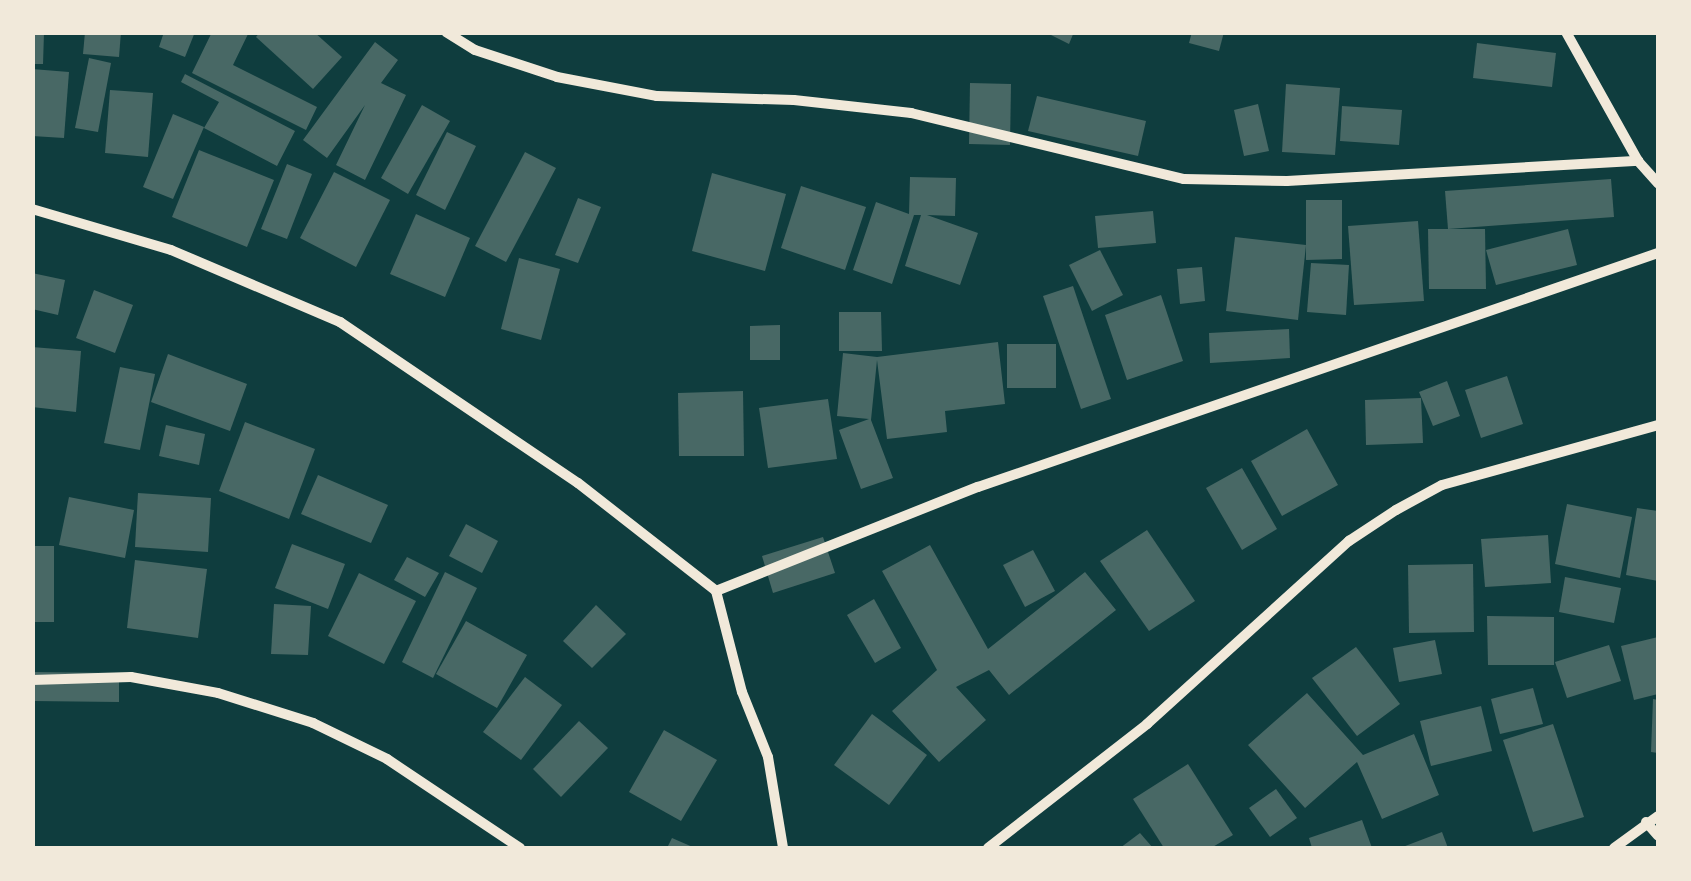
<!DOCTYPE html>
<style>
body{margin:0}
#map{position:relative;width:1691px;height:881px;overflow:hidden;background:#0f3d3e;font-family:Lato,sans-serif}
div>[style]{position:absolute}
.building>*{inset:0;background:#486865}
.minor>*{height:10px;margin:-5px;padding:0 5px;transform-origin:5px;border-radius:5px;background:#f1e9da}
span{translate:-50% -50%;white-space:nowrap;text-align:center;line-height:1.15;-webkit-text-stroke:8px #f1e9da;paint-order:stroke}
.frame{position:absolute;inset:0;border:35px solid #f1e9da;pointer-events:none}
</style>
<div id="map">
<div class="building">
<div style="clip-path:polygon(32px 32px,44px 32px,43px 64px,32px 64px)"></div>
<div style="clip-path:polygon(85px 32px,121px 32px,119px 57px,83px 54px)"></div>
<div style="clip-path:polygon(164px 32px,195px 32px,185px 57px,159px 47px)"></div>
<div style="clip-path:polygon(212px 32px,249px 32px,233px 65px,317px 107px,306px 130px,192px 73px)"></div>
<div style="clip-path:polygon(260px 32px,314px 32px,342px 57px,313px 89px,256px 37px)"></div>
<div style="clip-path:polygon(1045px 32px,1074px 32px,1069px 44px)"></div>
<div style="clip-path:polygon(1192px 32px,1224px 32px,1219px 51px,1189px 43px)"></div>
<div style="clip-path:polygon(375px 42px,398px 60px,381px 83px,406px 95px,365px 180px,336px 165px,365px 105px,327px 158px,303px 140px)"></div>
<div style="clip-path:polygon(1477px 43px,1556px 53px,1552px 87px,1473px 78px)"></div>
<div style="clip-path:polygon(89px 58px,111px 63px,98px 132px,75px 128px)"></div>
<div style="clip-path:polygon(32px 69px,69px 72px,64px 138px,32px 136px)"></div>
<div style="clip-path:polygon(185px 74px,295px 131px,277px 166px,204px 128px,219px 102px,181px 82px)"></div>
<div style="clip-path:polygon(970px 83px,1011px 84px,1010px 145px,969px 144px)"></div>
<div style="clip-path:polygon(1286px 84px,1340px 88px,1335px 155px,1282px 152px)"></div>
<div style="clip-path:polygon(110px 90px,153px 93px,148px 157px,105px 153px)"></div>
<div style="clip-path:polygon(1037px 96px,1146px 121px,1138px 156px,1028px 131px)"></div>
<div style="clip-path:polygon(1258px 104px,1269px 151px,1244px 156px,1234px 110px)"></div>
<div style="clip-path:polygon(422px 105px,450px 121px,408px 194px,381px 178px)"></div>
<div style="clip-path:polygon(1342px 106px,1402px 110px,1399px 145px,1340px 141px)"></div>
<div style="clip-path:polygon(173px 114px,204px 127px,173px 199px,143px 187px)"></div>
<div style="clip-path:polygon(447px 132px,476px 146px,445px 210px,416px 195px)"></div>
<div style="clip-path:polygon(199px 150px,274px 180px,247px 247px,172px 217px)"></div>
<div style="clip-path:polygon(525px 152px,556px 168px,506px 262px,475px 246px)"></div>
<div style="clip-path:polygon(287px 164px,312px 174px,287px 239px,261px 229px)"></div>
<div style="clip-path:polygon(334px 172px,390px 200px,356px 267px,300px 238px)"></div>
<div style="clip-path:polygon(712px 173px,786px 194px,765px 271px,692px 251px)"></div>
<div style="clip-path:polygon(910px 177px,956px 178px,955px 216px,927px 215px,978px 233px,960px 285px,905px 266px,921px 215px,914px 215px,892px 284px,853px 270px,876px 202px,909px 214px)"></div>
<div style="clip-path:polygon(1611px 179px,1614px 217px,1448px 229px,1445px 191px)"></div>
<div style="clip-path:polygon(801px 186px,866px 207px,845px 270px,781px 248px)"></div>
<div style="clip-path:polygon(578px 198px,601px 207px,578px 263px,555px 255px)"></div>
<div style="clip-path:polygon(1306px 200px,1342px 200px,1342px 259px,1306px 260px)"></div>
<div style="clip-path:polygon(1153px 211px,1156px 243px,1098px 248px,1095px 216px)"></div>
<div style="clip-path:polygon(416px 214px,470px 238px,445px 297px,390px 274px)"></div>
<div style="clip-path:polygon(1418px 221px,1424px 301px,1354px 305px,1348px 226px)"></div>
<div style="clip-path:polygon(1428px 229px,1485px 229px,1486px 289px,1429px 289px)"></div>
<div style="clip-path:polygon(1568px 229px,1577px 265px,1496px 285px,1486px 250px)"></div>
<div style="clip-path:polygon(1235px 237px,1306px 245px,1298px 320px,1226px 311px)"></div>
<div style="clip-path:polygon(1100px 250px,1123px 295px,1092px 311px,1069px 265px)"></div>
<div style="clip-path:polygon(519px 258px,560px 269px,541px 340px,501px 329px)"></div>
<div style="clip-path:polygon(1311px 263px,1349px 265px,1346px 315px,1307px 312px)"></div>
<div style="clip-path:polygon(1202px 267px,1205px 301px,1180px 304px,1177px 269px)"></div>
<div style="clip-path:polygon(32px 273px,65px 280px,58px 315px,32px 309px)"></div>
<div style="clip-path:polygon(1073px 286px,1111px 399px,1081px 409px,1043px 296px)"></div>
<div style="clip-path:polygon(94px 290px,133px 305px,115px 353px,76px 338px)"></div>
<div style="clip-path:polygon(1161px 295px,1183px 361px,1127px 380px,1105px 315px)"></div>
<div style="clip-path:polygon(839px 312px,881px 312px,882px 351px,839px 351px)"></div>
<div style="clip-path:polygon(780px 325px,780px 360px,750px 360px,750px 326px)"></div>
<div style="clip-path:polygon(1289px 329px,1290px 358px,1210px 363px,1209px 333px)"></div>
<div style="clip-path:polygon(998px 342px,1005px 404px,945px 411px,947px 432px,887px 439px,877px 360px,871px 420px,893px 478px,861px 489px,839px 430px,869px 419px,837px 416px,843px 353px,877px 357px)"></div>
<div style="clip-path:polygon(1007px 344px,1056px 344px,1056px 388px,1007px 388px)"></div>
<div style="clip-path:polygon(32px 347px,81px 351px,76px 412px,32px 407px)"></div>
<div style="clip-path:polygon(168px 354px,247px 384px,230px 431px,151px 402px)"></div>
<div style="clip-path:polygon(120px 367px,155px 374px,140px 450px,104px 443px)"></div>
<div style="clip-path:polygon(1507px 376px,1523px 424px,1481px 438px,1465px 390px)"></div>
<div style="clip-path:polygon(1447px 381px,1460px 416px,1433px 426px,1419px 392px)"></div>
<div style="clip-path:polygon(743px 391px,744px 456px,679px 456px,678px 393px)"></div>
<div style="clip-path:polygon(1421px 398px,1423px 443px,1366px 445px,1365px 400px)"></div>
<div style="clip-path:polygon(828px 399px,837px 459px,768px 468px,759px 408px)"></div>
<div style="clip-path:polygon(245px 422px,315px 449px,289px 519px,219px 491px)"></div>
<div style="clip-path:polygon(166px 425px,205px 434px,199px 465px,159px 456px)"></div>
<div style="clip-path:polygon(1307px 429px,1338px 485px,1282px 516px,1251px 461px)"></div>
<div style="clip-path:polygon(1242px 468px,1277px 529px,1242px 550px,1206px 488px)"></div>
<div style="clip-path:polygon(318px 475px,388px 505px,371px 543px,301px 514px)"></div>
<div style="clip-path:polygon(138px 493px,211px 498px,208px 552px,135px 547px)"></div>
<div style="clip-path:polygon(69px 497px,134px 510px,125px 558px,59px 545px)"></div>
<div style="clip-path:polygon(1567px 504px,1632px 517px,1620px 578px,1555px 564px)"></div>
<div style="clip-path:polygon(1637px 508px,1658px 511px,1658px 581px,1626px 575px)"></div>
<div style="clip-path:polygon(466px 524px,498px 541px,482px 573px,449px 556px)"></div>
<div style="clip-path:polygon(1147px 530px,1195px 601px,1149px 631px,1100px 561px)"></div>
<div style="clip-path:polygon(1548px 535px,1551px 583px,1485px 587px,1481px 539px)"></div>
<div style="clip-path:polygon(823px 537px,835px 573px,773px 593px,762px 556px)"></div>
<div style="clip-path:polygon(292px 544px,345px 564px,328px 609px,275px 588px)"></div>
<div style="clip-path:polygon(930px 545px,988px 649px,1085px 572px,1116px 610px,1009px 695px,989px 670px,956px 687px,986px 720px,939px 762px,892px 711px,937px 670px,882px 571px)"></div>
<div style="clip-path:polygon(32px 546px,54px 546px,54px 622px,32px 622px)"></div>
<div style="clip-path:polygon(1033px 550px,1055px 591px,1025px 607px,1003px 565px)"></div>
<div style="clip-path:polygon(407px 557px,439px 573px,425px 597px,394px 580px)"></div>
<div style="clip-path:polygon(135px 560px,207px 569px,198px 638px,127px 628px)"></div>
<div style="clip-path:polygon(1473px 564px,1474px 632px,1409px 633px,1408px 565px)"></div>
<div style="clip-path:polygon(445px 572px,477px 588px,433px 678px,402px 662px)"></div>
<div style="clip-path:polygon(359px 573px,416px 601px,384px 664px,328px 636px)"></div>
<div style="clip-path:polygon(1565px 577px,1621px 588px,1614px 623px,1559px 612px)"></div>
<div style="clip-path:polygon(874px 599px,901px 648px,875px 663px,847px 615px)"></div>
<div style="clip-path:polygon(274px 604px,311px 606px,308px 655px,271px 654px)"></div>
<div style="clip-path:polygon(596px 605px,626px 634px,592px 668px,563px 641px)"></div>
<div style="clip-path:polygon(1487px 616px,1554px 617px,1554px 665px,1488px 665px)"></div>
<div style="clip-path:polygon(466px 621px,527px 655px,497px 708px,436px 674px)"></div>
<div style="clip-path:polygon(1658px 637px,1658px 694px,1634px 700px,1621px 646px)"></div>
<div style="clip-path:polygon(1435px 640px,1442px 674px,1399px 682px,1393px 648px)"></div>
<div style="clip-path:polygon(1609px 645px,1621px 681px,1567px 698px,1555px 662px)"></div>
<div style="clip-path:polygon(1356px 647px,1400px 704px,1357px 736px,1312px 678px)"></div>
<div style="clip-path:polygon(32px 672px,119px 673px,119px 702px,32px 701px)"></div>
<div style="clip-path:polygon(525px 677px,562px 705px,521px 760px,483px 732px)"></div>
<div style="clip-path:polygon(1533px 688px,1543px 724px,1500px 734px,1491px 699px)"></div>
<div style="clip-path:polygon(1307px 693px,1363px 755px,1414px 734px,1439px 795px,1382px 819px,1357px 762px,1305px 808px,1248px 745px)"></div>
<div style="clip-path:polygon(1653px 699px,1658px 700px,1658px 753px,1651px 752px)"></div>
<div style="clip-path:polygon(1481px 706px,1492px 751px,1431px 766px,1420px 721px)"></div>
<div style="clip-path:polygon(872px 714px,927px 755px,889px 805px,834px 765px)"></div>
<div style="clip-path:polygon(579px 721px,608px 748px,561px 797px,533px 769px)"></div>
<div style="clip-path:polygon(1553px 724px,1584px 817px,1533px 832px,1503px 740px)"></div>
<div style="clip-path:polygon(664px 730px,717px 760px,681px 821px,629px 792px)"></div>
<div style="clip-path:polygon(1188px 764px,1233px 835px,1211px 848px,1164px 848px,1133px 799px)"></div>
<div style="clip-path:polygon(1276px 789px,1297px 818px,1270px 837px,1249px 808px)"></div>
<div style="clip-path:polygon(1362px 820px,1372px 848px,1312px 848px,1309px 838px)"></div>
<div style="clip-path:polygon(1442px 832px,1448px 848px,1400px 848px)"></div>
<div style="clip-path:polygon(1140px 833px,1153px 848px,1120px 848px)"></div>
<div style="clip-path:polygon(672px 838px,695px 848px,667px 848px)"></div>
</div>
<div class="minor">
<div style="left:446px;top:32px;width:34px;rotate:32deg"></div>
<div style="left:475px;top:50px;width:86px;rotate:18.2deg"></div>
<div style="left:557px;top:77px;width:102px;rotate:10.8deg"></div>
<div style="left:657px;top:96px;width:137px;rotate:1.7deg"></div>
<div style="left:794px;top:100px;width:118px;rotate:6.3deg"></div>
<div style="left:911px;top:113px;width:281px;rotate:13.6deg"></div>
<div style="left:1184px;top:179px;width:103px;rotate:1.1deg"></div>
<div style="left:1287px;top:181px;width:352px;rotate:-3.3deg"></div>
<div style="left:1566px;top:32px;width:148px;rotate:60.8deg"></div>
<div style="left:1638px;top:161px;width:30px;rotate:48deg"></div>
<div style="left:32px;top:209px;width:145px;rotate:16.4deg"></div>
<div style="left:171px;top:250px;width:184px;rotate:23.1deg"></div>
<div style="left:340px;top:322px;width:287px;rotate:34.1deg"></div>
<div style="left:578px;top:483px;width:175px;rotate:38deg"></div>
<div style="left:716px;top:591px;width:104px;rotate:75.6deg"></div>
<div style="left:742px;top:692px;width:70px;rotate:68.2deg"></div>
<div style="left:768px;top:757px;width:92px;rotate:80.6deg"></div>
<div style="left:716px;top:591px;width:282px;rotate:-21.7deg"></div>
<div style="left:978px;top:487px;width:719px;rotate:-18.99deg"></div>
<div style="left:32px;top:680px;width:99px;rotate:-1.7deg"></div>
<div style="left:131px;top:677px;width:88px;rotate:10.4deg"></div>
<div style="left:218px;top:693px;width:100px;rotate:17.5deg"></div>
<div style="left:313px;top:723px;width:82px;rotate:25.9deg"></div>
<div style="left:387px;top:759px;width:160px;rotate:33.8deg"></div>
<div style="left:1646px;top:822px;width:18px;rotate:49deg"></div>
<div style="left:988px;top:848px;width:202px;rotate:-37.9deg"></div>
<div style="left:1147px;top:724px;width:273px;rotate:-42.2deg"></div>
<div style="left:1349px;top:541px;width:56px;rotate:-33.4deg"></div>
<div style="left:1396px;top:510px;width:52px;rotate:-28.5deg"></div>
<div style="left:1442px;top:485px;width:224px;rotate:-15.5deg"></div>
<div style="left:1614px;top:848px;width:54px;rotate:-36deg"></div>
</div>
<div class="frame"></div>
</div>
